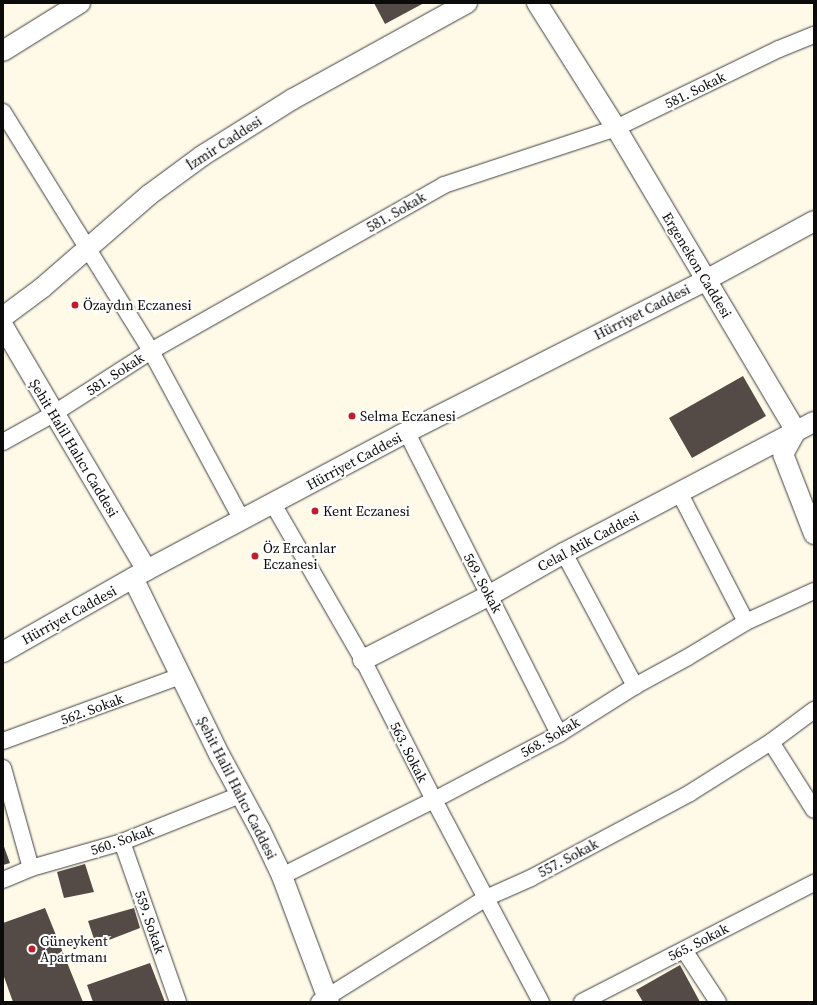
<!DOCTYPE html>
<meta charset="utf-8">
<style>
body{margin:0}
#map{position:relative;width:817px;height:1005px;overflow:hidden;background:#fffae8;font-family:"Source Serif 4",serif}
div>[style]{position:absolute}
.building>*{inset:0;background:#544b47}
.roads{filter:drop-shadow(0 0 1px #3e3e3e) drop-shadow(0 0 1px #3e3e3e)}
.minor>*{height:16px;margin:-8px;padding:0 8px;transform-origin:8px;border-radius:8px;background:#fff}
.tertiary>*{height:20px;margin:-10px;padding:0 10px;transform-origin:10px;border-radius:10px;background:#fff}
.dots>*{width:11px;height:11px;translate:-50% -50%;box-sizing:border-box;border:2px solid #fff;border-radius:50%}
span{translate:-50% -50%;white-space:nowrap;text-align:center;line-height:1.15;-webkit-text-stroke:4px #fff;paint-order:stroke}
.street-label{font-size:14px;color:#0b0b0b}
.poi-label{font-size:14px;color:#0b0b0b}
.left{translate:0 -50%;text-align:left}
.frame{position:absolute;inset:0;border:4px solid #0b0b0b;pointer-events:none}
</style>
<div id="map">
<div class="building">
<div style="clip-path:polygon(374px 3px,424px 3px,385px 24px)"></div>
<div style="clip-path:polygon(743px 376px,766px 416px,692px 458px,669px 418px)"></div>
<div style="clip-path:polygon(3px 844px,10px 863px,3px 865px)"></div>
<div style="clip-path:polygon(85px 864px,94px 892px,64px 898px,57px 872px)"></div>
<div style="clip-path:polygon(45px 908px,83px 1002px,13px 1002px,3px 974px,3px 923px)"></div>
<div style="clip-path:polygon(134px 908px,140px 928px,96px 945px,88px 921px)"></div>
<div style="clip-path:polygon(150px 963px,165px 1002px,93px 1002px,87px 985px)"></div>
<div style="clip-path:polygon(680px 965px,700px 1002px,643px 1002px,636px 990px)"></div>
</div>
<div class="roads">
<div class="minor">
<div style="left:3px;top:112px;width:281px;rotate:58.2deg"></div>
<div style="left:151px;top:351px;width:192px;rotate:61.7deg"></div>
<div style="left:407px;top:433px;width:337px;rotate:63.2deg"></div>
<div style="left:3px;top:442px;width:57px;rotate:-29.2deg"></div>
<div style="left:53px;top:414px;width:117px;rotate:-32.7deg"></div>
<div style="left:151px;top:351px;width:337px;rotate:-29.5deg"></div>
<div style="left:444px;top:185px;width:181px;rotate:-18.3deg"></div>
<div style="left:616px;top:128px;width:181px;rotate:-25.9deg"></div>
<div style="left:779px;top:49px;width:38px;rotate:-22deg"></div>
<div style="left:679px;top:492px;width:146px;rotate:62.7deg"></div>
<div style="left:273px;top:504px;width:180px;rotate:60deg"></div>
<div style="left:363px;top:660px;width:157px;rotate:63.1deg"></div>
<div style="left:434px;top:800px;width:229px;rotate:62.1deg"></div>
<div style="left:564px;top:553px;width:151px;rotate:61.9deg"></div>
<div style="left:3px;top:741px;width:189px;rotate:-20.1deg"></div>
<div style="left:771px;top:742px;width:80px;rotate:57.7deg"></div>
<div style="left:3px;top:768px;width:104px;rotate:74.4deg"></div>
<div style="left:122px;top:842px;width:170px;rotate:70.7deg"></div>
<div style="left:282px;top:876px;width:170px;rotate:-26.6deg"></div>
<div style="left:434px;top:800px;width:141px;rotate:-27.8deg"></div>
<div style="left:559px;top:734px;width:90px;rotate:-32.3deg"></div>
<div style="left:635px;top:686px;width:60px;rotate:-28.7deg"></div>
<div style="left:688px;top:657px;width:68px;rotate:-31.1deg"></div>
<div style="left:746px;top:622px;width:75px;rotate:-24.5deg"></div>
<div style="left:3px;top:880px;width:30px;rotate:-23deg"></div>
<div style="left:31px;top:868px;width:95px;rotate:-15.9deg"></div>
<div style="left:122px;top:842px;width:127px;rotate:-21.7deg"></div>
<div style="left:684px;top:950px;width:62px;rotate:56.8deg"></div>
<div style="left:319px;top:1002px;width:197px;rotate:-31.9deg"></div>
<div style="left:486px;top:898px;width:49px;rotate:-24deg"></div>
<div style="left:531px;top:878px;width:180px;rotate:-28.1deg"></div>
<div style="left:690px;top:793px;width:96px;rotate:-32.2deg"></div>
<div style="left:771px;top:742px;width:54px;rotate:-36.7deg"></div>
<div style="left:582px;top:1002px;width:261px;rotate:-27.2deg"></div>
</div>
<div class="tertiary">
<div style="left:537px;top:3px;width:148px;rotate:57.7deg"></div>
<div style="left:616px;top:128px;width:352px;rotate:59.3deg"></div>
<div style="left:796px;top:431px;width:26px;rotate:119deg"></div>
<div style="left:783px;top:454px;width:86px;rotate:68.8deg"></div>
<div style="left:3px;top:51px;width:91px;rotate:-31.9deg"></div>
<div style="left:3px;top:317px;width:49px;rotate:-36.6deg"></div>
<div style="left:42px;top:288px;width:142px;rotate:-41deg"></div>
<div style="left:149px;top:195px;width:66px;rotate:-36.3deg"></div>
<div style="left:202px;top:156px;width:107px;rotate:-32.1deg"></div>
<div style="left:293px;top:99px;width:199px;rotate:-28.9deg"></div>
<div style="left:3px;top:326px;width:283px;rotate:59.5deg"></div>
<div style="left:133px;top:578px;width:198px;rotate:64deg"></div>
<div style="left:220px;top:756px;width:84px;rotate:61.6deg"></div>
<div style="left:260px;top:830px;width:51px;rotate:64.4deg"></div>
<div style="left:282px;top:876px;width:134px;rotate:69.5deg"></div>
<div style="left:3px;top:652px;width:166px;rotate:-29.7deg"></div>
<div style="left:147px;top:570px;width:288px;rotate:-28deg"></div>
<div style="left:401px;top:435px;width:342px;rotate:-26.9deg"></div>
<div style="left:706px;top:280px;width:123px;rotate:-28.6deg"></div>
<div style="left:363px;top:660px;width:143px;rotate:-27.1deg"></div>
<div style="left:490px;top:595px;width:85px;rotate:-29.6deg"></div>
<div style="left:564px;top:553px;width:282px;rotate:-27.7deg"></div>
</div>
</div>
<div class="dots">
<div style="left:75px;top:305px;background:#c01d2b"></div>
<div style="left:352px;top:416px;background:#c01d2b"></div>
<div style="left:315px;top:511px;background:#c01d2b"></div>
<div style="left:255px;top:556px;background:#c01d2b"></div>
<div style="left:32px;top:949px;background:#c01d2b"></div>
</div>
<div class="street-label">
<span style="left:695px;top:90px;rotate:-26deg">581. Sokak</span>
<span style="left:224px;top:143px;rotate:-33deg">İzmir Caddesi</span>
<span style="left:396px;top:212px;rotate:-30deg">581. Sokak</span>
<span style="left:697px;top:265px;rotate:59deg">Ergenekon Caddesi</span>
<span style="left:642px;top:312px;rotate:-27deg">Hürriyet Caddesi</span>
<span style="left:115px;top:374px;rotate:-33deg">581. Sokak</span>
<span style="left:74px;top:448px;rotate:59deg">Şehit Halil Halıcı Caddesi</span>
<span style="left:354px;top:461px;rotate:-28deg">Hürriyet Caddesi</span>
<span style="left:588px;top:541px;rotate:-28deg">Celal Atik Caddesi</span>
<span style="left:483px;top:583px;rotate:62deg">569. Sokak</span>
<span style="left:69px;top:615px;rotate:-29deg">Hürriyet Caddesi</span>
<span style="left:92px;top:709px;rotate:-20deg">562. Sokak</span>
<span style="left:550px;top:737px;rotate:-30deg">568. Sokak</span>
<span style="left:409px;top:752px;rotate:63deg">563. Sokak</span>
<span style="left:237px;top:788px;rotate:63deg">Şehit Halil Halıcı Caddesi</span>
<span style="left:122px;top:840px;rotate:-19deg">560. Sokak</span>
<span style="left:568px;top:858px;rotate:-28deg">557. Sokak</span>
<span style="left:150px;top:922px;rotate:71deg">559. Sokak</span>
<span style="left:698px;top:942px;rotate:-27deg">565. Sokak</span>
</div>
<div class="poi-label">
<span class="left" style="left:83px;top:305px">Özaydın Eczanesi</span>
<span class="left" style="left:360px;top:416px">Selma Eczanesi</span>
<span class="left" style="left:323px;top:511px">Kent Eczanesi</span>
<span class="left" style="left:263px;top:556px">Öz Ercanlar<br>Eczanesi</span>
<span class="left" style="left:40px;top:949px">Güneykent<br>Apartmanı</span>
</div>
<div class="frame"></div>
</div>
